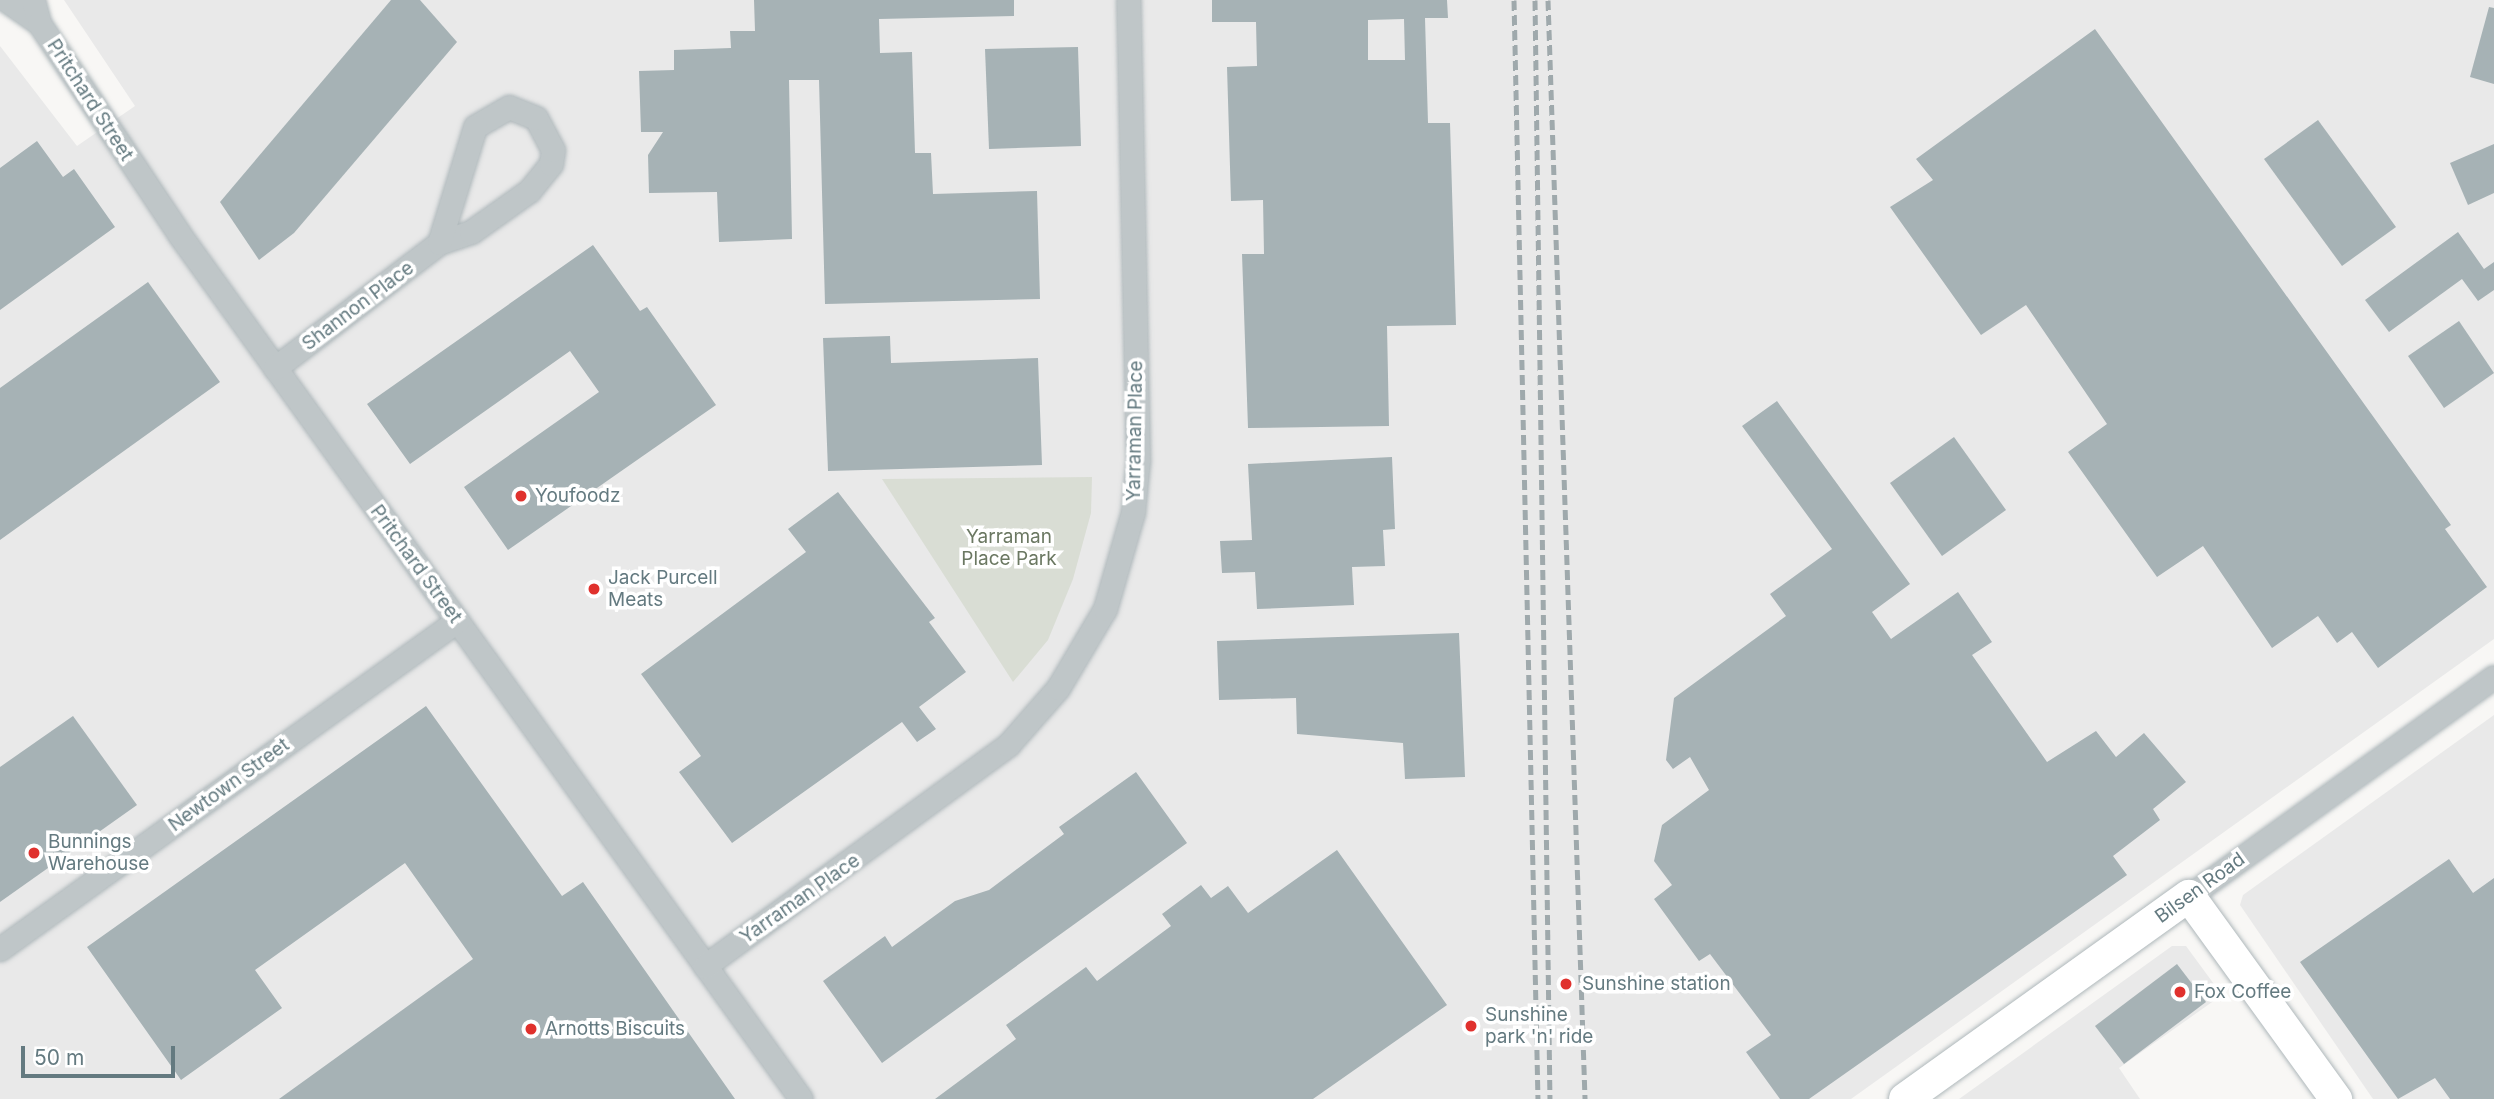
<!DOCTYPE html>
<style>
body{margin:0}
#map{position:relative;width:2494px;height:1099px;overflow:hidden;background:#f8f7f5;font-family:Inter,sans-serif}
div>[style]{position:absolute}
.built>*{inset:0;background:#e9e9e9}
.green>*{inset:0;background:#d9ddd4}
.building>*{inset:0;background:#a6b2b5}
.roads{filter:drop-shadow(0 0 2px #afb8bb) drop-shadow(0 0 2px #afb8bb)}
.street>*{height:23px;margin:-11.5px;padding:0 11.5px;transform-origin:11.5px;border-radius:11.5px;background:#bfc6c8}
.secondary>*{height:32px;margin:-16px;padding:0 16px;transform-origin:16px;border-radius:16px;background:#fff}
.rail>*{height:5px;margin-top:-2.5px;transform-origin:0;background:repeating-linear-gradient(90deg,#9fa9ac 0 10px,transparent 0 15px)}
.dots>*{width:19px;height:19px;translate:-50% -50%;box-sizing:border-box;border:4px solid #fff;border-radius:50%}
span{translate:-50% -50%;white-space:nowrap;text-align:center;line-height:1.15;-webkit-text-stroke:7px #fff;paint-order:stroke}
.street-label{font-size:19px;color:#647a80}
.poi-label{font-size:19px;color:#647a80}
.left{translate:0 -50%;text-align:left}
.park-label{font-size:19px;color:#6b7862}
.scale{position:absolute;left:21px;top:1046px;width:154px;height:32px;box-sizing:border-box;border:4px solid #647a80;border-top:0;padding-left:9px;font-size:21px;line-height:24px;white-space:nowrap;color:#647a80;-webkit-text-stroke:5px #fff;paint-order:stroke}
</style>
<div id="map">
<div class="built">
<div style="clip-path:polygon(64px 0,2494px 0,2494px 639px,1851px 1099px,0 1099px,0 46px,77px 146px,135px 106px)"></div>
<div style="clip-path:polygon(2494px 715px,2494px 1099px,2373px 1099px,2240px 905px,2243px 895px)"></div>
<div style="clip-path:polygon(2172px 946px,2186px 946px,2222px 995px,2119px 1068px,2140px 1099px,1959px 1099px)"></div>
</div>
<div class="green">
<div style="clip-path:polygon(1092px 477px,1091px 513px,1073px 579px,1048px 640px,1013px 682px,882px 479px)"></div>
</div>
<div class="building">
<div style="clip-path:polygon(391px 0,420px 0,457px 42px,294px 233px,259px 260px,220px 202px)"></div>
<div style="clip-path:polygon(754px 0,1014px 0,1014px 16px,879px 19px,880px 53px,912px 52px,915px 153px,931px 153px,933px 194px,1037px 191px,1040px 299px,825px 304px,819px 80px,789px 80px,792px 239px,719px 242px,717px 192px,649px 193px,648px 155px,663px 132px,641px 132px,639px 71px,674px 70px,674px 50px,731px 48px,730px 31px,755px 31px)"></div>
<div style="clip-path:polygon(evenodd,1212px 0,1447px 0,1448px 18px,1425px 18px,1428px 123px,1450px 123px,1456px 325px,1387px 326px,1389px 426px,1248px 428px,1242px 254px,1264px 254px,1263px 200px,1231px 201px,1227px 67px,1257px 66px,1256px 22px,1212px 22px,1212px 0,1404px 19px,1405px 60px,1368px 60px,1368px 20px,1404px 19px)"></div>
<div style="clip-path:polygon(2489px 7px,2494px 8px,2494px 84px,2470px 77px)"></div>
<div style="clip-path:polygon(2095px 29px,2451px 525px,2445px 529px,2487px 587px,2378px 668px,2352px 632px,2337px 643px,2318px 616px,2272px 648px,2203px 546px,2157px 577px,2068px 452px,2107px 424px,2026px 305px,1981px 335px,1890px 207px,1933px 180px,1916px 159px)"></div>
<div style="clip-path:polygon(1078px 47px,1081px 146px,989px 149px,985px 49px)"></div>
<div style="clip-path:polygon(2318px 120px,2396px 227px,2342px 266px,2264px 159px)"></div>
<div style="clip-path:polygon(37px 141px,63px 177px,74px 169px,115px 227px,0 310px,0 168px)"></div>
<div style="clip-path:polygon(2494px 144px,2494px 193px,2468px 205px,2450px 163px)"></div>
<div style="clip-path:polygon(2458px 232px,2484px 269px,2494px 262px,2494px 290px,2478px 301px,2462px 279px,2389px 332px,2365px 300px)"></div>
<div style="clip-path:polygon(593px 245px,640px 311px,647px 307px,716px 405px,508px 550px,464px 487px,599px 392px,570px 351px,410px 464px,367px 404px)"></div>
<div style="clip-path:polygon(148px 282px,220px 382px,0 540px,0 388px)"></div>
<div style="clip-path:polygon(2459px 321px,2494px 373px,2444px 408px,2408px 356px)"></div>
<div style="clip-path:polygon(890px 336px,891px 363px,1038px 358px,1042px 465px,828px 471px,823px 338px)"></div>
<div style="clip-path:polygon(1777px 401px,1910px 584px,1872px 612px,1891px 639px,1958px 592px,1992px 642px,1972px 655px,2047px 762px,2096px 731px,2116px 757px,2144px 733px,2186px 782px,2153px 809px,2160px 820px,2113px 856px,2127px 875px,1809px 1099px,1780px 1099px,1746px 1052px,1771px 1035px,1710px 954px,1699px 961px,1654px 899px,1672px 885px,1654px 861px,1662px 825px,1709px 790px,1690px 757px,1673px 769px,1666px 760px,1674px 698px,1786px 616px,1770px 594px,1832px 549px,1742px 426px)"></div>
<div style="clip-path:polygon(1954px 437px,2006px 510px,1942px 556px,1890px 483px)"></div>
<div style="clip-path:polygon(1392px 457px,1395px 529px,1383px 530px,1385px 566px,1352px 567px,1354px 605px,1257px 609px,1255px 572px,1222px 573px,1220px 541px,1252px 540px,1248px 464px)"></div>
<div style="clip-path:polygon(838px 492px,935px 618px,929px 622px,966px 672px,919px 707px,936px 729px,917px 742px,902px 722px,732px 843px,679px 772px,701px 756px,641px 674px,806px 552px,788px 529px)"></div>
<div style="clip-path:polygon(1459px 633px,1465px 777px,1405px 779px,1403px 743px,1297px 734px,1296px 698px,1219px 700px,1217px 641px)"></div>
<div style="clip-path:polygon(426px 706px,562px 896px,583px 882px,735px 1099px,279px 1099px,473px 959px,405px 863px,255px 970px,282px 1008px,181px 1080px,87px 947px)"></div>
<div style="clip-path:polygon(73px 716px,137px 805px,0 902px,0 767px)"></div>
<div style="clip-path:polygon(1136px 772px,1187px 843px,882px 1063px,823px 981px,885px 936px,892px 947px,955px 901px,989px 890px,1064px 834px,1059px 827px)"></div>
<div style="clip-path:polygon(1337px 850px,1447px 1005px,1313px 1099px,935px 1099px,1016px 1039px,1006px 1025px,1086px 967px,1097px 981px,1171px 926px,1162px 914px,1201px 885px,1211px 898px,1228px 886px,1248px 913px)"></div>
<div style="clip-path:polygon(2449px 859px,2473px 893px,2494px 878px,2494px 1099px,2450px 1099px,2435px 1078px,2398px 1099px,2300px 962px)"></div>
<div style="clip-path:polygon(2177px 964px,2206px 1002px,2124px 1064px,2095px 1026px)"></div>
</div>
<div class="roads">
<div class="street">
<div style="left:6px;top:0;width:40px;rotate:34.9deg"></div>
<div style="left:33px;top:0;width:24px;rotate:75deg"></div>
<div style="left:39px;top:23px;width:253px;rotate:56.4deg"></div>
<div style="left:179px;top:234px;width:1065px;rotate:54.28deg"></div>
<div style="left:275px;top:368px;width:206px;rotate:-37.3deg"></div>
<div style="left:439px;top:243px;width:34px;rotate:-19deg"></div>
<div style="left:471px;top:232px;width:71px;rotate:-35.3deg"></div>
<div style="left:529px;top:191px;width:35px;rotate:-51deg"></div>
<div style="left:551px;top:164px;width:14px;rotate:-82deg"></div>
<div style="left:553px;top:150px;width:36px;rotate:-118deg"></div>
<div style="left:536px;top:118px;width:29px;rotate:-158deg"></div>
<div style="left:509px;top:107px;width:39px;rotate:150deg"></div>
<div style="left:475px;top:127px;width:121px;rotate:107.2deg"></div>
<div style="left:2189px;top:896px;width:375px;rotate:-35.7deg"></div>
<div style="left:0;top:949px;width:563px;rotate:-35.67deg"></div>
<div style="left:705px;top:966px;width:375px;rotate:-36.1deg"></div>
<div style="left:1008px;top:745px;width:76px;rotate:-48.7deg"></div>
<div style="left:1058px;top:688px;width:92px;rotate:-59.3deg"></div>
<div style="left:1105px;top:609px;width:101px;rotate:-73.9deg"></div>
<div style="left:1133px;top:512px;width:52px;rotate:-84.5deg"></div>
<div style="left:1138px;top:460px;width:460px;rotate:-91.2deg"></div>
</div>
<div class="secondary">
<div style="left:1905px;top:1099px;width:349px;rotate:-35.6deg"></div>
<div style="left:2189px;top:896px;width:251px;rotate:54.1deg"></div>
</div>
</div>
<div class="rail">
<div style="left:1514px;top:0;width:1099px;rotate:88.75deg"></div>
<div style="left:1535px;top:0;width:1099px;rotate:89.22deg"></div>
<div style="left:1548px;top:0;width:1100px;rotate:88.07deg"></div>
</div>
<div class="dots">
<div style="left:521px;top:496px;background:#e0312d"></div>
<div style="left:594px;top:589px;background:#e0312d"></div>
<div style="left:34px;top:853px;background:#e0312d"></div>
<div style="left:1566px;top:984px;background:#e0312d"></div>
<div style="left:2180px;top:992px;background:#e0312d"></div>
<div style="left:1471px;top:1026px;background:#e0312d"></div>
<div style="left:531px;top:1029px;background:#e0312d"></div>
</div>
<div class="street-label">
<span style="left:90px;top:100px;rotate:57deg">Pritchard Street</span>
<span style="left:358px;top:306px;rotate:-37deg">Shannon Place</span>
<span style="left:1135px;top:431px;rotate:-89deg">Yarraman Place</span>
<span style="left:416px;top:564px;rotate:54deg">Pritchard Street</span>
<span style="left:229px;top:785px;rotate:-36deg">Newtown Street</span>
<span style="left:2200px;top:888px;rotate:-36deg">Bilsen Road</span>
<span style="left:800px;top:899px;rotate:-35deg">Yarraman Place</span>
</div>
<div class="poi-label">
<span class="left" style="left:535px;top:496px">Youfoodz</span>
<span class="left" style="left:608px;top:589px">Jack Purcell<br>Meats</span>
<span class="left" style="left:48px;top:853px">Bunnings<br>Warehouse</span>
<span class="left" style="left:1582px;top:984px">Sunshine station</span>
<span class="left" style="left:2194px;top:992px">Fox Coffee</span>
<span class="left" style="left:1485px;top:1026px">Sunshine<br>park 'n' ride</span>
<span class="left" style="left:545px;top:1029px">Arnotts Biscuits</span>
</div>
<div class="park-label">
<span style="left:1009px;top:548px">Yarraman<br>Place Park</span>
</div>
<div class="scale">50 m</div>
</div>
